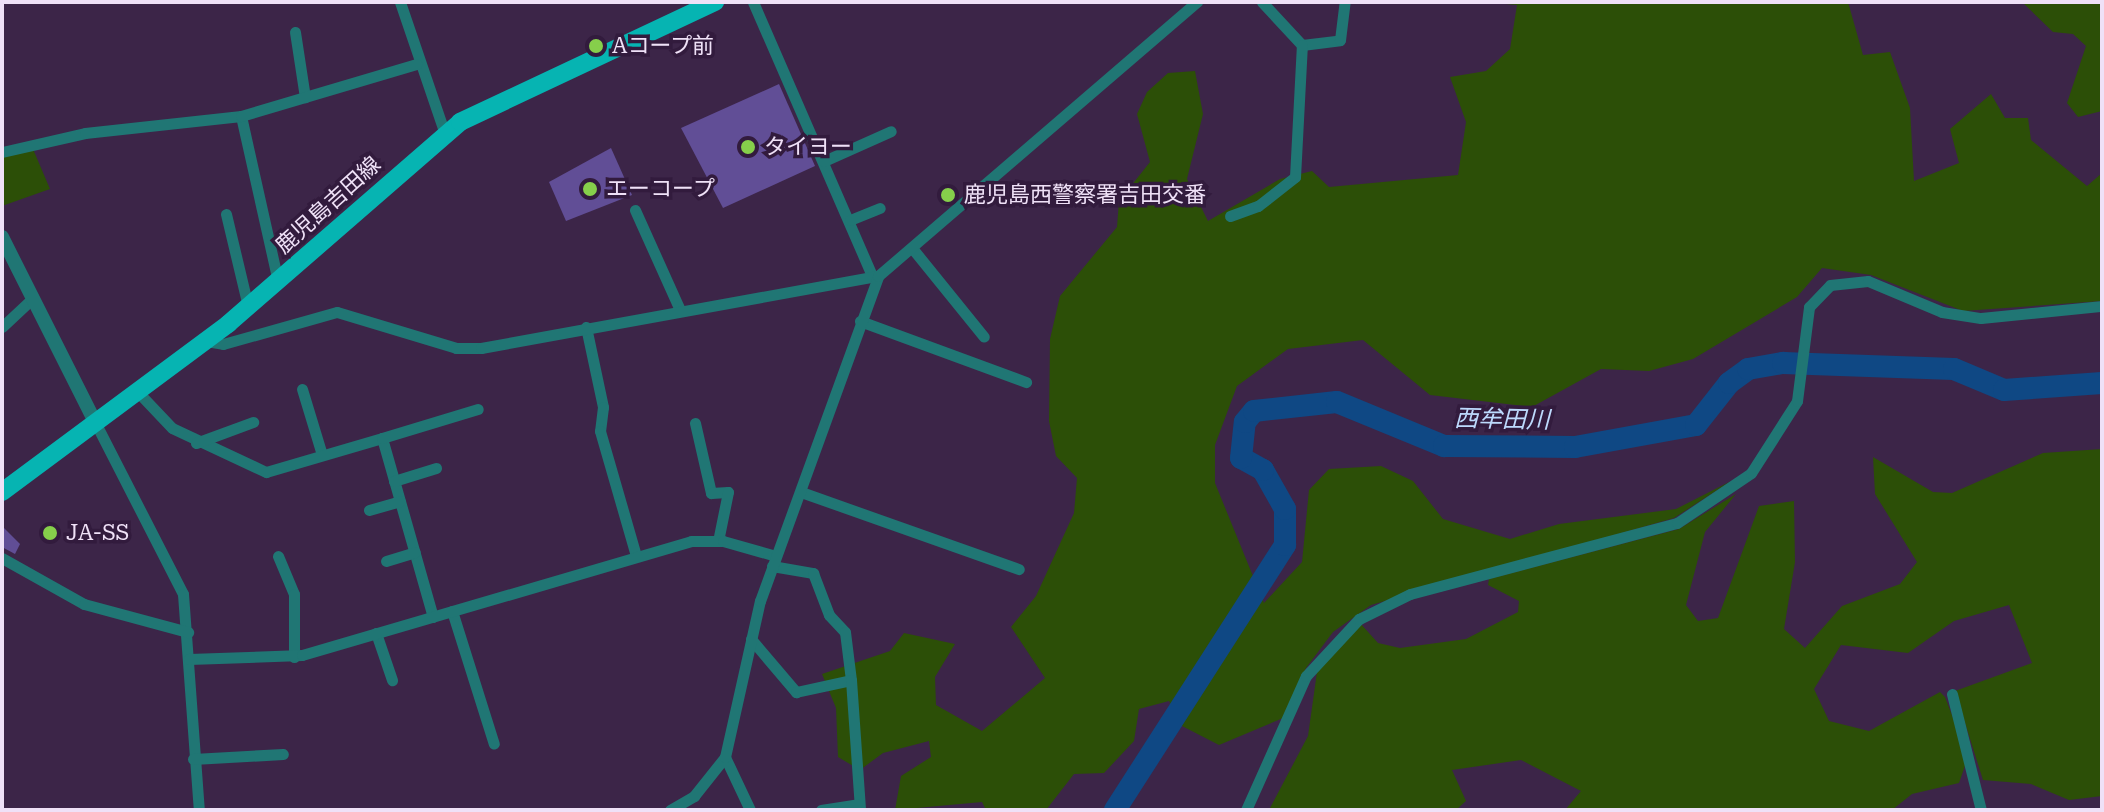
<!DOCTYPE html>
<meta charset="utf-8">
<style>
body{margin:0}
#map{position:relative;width:2104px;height:812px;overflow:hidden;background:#3c2548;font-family:"Roboto Serif","Noto Sans JP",serif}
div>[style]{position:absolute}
.green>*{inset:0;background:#2c4f07}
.river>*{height:22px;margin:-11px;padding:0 11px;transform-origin:11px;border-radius:11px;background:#0f4884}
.building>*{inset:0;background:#614e96}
.minor>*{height:11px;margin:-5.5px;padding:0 5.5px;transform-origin:5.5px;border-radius:5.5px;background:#207674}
.tertiary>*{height:14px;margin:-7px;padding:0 7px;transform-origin:7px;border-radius:7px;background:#207674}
.primary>*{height:18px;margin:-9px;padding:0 9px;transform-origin:9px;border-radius:9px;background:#06b4b2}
.dots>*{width:22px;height:22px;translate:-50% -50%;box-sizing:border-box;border:4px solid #321b3d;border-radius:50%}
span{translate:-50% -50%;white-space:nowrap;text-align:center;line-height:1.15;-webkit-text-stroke:7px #321b3d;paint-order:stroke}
.poi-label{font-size:22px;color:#efe1f7}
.left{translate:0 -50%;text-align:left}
.street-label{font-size:22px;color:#efe1f7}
.water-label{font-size:24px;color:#bddafd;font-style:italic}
.frame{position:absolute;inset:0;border:4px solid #efe1f7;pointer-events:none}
</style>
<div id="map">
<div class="green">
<div style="clip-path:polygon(1483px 2px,1848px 2px,1863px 55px,1890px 52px,1910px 108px,1914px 181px,1959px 163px,1950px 129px,1991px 94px,2005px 118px,2028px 118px,2031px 140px,2087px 186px,2102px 173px,2102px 301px,1963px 311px,1871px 275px,1822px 268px,1797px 297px,1693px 359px,1649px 371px,1601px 369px,1532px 407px,1430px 395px,1363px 340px,1288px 349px,1237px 386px,1215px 445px,1215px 483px,1264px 603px,1302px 562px,1309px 490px,1329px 469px,1381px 466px,1413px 481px,1443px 519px,1510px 539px,1559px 524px,1676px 509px,1731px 481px,1674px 518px,1371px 605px,1333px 632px,1306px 668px,1283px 718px,1219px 745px,1182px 726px,1169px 701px,1139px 709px,1134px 741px,1104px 773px,1074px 774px,1046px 810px,986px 810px,982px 802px,895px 810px,901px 776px,931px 757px,929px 741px,883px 753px,860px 770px,838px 757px,836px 708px,822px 674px,890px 651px,904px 633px,955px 644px,935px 677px,936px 705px,982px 731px,1045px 678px,1011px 627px,1036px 596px,1074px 513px,1077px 478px,1056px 456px,1049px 421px,1050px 339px,1060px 296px,1117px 227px,1119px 201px,1150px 162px,1137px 114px,1147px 92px,1168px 73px,1195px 71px,1203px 114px,1187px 179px,1208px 221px,1280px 179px,1312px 171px,1329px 187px,1458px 175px,1466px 122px,1450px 77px,1486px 71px,1510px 49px,1517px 5px)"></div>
<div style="clip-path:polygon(2022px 2px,2102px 2px,2102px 111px,2078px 117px,2067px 103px,2086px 46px,2073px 34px,2053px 32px)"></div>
<div style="clip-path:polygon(33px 149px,50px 189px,2px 206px,2px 156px)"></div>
<div style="clip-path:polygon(2102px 449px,2102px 796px,2069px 800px,2031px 784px,1983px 780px,1955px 691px,2032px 663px,2009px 605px,1954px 621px,1908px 653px,1841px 645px,1814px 689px,1829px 721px,1869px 731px,1940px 692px,1945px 697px,1968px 757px,1959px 783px,1912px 794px,1892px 810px,1565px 810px,1581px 791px,1521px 760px,1452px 770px,1466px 801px,1456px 810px,1269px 810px,1308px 736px,1317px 672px,1360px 623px,1378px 643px,1400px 648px,1466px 639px,1518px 612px,1519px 601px,1488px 585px,1489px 579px,1679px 529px,1736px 494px,1705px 532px,1686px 605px,1698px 621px,1718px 618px,1759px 506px,1794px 501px,1795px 562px,1784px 629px,1805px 648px,1842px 606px,1900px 584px,1917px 562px,1875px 494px,1873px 457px,1933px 492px,1952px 493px,2043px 453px)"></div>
</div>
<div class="river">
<div style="left:1115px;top:810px;width:315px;rotate:-57.3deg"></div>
<div style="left:1285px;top:545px;width:36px;rotate:-90deg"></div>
<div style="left:1285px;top:509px;width:45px;rotate:-119.4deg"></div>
<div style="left:1263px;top:470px;width:25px;rotate:-151deg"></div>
<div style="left:1241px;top:458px;width:36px;rotate:-84deg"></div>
<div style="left:1245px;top:422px;width:14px;rotate:-51deg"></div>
<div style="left:1254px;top:411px;width:83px;rotate:-6.2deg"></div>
<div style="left:1337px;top:402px;width:116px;rotate:22.4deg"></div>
<div style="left:1444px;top:446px;width:131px;rotate:0.4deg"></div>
<div style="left:1575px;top:447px;width:123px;rotate:-10.3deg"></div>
<div style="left:1696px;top:425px;width:53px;rotate:-51.8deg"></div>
<div style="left:1729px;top:383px;width:24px;rotate:-36deg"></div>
<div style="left:1748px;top:369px;width:36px;rotate:-10deg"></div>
<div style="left:1783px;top:363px;width:171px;rotate:2deg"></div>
<div style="left:1954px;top:369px;width:54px;rotate:22.8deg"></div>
<div style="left:2004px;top:390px;width:98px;rotate:-4.1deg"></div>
</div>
<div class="building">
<div style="clip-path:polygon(779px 84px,815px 166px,723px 208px,681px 128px)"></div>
<div style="clip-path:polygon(611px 148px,632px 195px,566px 221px,549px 182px)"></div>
<div style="clip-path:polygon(2px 526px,20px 544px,15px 554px,2px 547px)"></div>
</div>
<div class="minor">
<div style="left:400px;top:2px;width:139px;rotate:71.2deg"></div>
<div style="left:753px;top:2px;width:296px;rotate:66.5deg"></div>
<div style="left:1262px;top:2px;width:59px;rotate:47.1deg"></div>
<div style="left:1302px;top:45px;width:38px;rotate:-7deg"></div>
<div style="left:1340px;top:40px;width:38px;rotate:-83deg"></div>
<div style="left:295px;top:32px;width:66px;rotate:81.3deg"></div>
<div style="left:241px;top:116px;width:169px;rotate:77.4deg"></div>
<div style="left:2px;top:152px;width:85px;rotate:-12.9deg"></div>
<div style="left:85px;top:133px;width:157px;rotate:-6.2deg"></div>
<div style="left:241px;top:116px;width:183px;rotate:-16.5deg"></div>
<div style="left:824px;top:161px;width:73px;rotate:-24.1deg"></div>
<div style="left:635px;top:210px;width:110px;rotate:65.8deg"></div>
<div style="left:226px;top:214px;width:95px;rotate:76.6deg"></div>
<div style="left:1230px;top:216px;width:30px;rotate:-20deg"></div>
<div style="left:1258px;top:206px;width:47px;rotate:-38.1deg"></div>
<div style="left:1295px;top:177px;width:132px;rotate:-87deg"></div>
<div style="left:850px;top:220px;width:32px;rotate:-22deg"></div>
<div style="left:912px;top:248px;width:114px;rotate:51deg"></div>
<div style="left:860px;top:321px;width:177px;rotate:20.2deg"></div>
<div style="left:2px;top:327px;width:42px;rotate:-43.1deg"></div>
<div style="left:586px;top:327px;width:82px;rotate:78deg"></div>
<div style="left:603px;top:407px;width:24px;rotate:97deg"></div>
<div style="left:600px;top:431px;width:130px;rotate:73.9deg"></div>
<div style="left:206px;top:341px;width:17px;rotate:10deg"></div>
<div style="left:223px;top:344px;width:118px;rotate:-15.7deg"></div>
<div style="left:337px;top:312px;width:124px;rotate:16.8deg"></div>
<div style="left:456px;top:348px;width:25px"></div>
<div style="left:481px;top:348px;width:403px;rotate:-10.3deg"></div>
<div style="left:302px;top:389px;width:69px;rotate:73.1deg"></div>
<div style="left:136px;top:390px;width:52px;rotate:46.5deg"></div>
<div style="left:172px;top:428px;width:104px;rotate:25.1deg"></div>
<div style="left:266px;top:472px;width:121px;rotate:-16.3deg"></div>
<div style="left:382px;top:438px;width:186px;rotate:74.1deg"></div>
<div style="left:95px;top:422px;width:193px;rotate:62.9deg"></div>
<div style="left:183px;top:594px;width:217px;rotate:85.8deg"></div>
<div style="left:695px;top:423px;width:72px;rotate:77.1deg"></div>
<div style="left:711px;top:493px;width:17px;rotate:-3deg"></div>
<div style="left:728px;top:492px;width:50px;rotate:101.5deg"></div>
<div style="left:382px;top:438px;width:100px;rotate:-16.8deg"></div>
<div style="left:196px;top:443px;width:61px;rotate:-20.2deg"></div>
<div style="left:394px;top:481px;width:44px;rotate:-17.2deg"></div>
<div style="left:801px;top:492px;width:231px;rotate:19.5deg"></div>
<div style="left:369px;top:510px;width:32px;rotate:-16deg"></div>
<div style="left:278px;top:556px;width:41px;rotate:67.2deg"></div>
<div style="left:294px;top:594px;width:63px;rotate:90deg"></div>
<div style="left:2px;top:558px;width:94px;rotate:29.3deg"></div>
<div style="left:84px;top:604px;width:108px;rotate:15.1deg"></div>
<div style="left:386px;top:561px;width:30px;rotate:-17deg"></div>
<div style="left:772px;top:566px;width:42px;rotate:9.7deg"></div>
<div style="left:813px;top:573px;width:45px;rotate:69.1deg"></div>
<div style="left:829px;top:615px;width:23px;rotate:47deg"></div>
<div style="left:845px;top:632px;width:48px;rotate:82.9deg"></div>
<div style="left:452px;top:611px;width:139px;rotate:72.5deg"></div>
<div style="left:376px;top:633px;width:50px;rotate:71.2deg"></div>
<div style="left:751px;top:639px;width:70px;rotate:49.7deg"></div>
<div style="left:796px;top:692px;width:56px;rotate:-12.3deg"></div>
<div style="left:851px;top:680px;width:130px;rotate:86deg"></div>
<div style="left:189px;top:659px;width:113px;rotate:-2deg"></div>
<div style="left:302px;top:655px;width:405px;rotate:-16.3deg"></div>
<div style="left:691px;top:541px;width:32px"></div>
<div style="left:723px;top:541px;width:55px;rotate:15.8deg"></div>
<div style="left:1952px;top:694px;width:120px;rotate:76deg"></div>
<div style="left:725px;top:757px;width:59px;rotate:64.7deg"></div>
<div style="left:193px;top:759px;width:90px;rotate:-3.2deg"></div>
<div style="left:670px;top:810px;width:28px;rotate:-30deg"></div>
<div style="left:694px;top:796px;width:50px;rotate:-51.5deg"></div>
<div style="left:725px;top:757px;width:160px;rotate:-77.4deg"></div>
<div style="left:760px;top:601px;width:346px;rotate:-70deg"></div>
<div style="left:878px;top:276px;width:421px;rotate:-40.7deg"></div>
<div style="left:821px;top:810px;width:36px;rotate:-9deg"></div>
<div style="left:1246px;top:810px;width:147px;rotate:-65.9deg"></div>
<div style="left:1306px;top:676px;width:78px;rotate:-47.1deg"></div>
<div style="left:1359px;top:619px;width:57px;rotate:-26.1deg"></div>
<div style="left:1410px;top:594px;width:276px;rotate:-14.9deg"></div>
<div style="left:1677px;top:523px;width:89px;rotate:-34deg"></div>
<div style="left:1751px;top:473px;width:85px;rotate:-57.4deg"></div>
<div style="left:1797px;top:401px;width:95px;rotate:-82.7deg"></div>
<div style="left:1809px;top:307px;width:30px;rotate:-46deg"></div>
<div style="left:1830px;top:285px;width:38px;rotate:-6deg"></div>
<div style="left:1868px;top:281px;width:80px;rotate:22.7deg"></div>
<div style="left:1942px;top:312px;width:39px;rotate:9deg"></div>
<div style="left:1981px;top:318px;width:122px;rotate:-5.7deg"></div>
</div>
<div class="tertiary">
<div style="left:2px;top:237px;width:207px;rotate:63.3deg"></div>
</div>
<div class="primary">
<div style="left:2px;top:492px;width:282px;rotate:-36.6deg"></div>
<div style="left:228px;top:324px;width:308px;rotate:-41deg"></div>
<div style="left:460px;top:122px;width:282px;rotate:-25.2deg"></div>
</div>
<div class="dots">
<div style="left:596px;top:46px;background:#86cf4b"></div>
<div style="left:748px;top:147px;background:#86cf4b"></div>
<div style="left:590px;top:189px;background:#86cf4b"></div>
<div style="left:948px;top:195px;background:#86cf4b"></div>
<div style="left:50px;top:533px;background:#86cf4b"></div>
</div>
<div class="poi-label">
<span class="left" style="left:612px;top:46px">Aコープ前</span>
<span class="left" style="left:764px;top:147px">タイヨー</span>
<span class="left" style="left:606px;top:189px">エーコープ</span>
<span class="left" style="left:964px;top:195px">鹿児島西警察署吉田交番</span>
<span class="left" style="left:66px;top:533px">JA-SS</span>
</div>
<div class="street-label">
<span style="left:328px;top:205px;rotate:-42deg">鹿児島吉田線</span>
</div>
<div class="water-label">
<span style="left:1502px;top:420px;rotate:1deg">西牟田川</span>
</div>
<div class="frame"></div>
</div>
